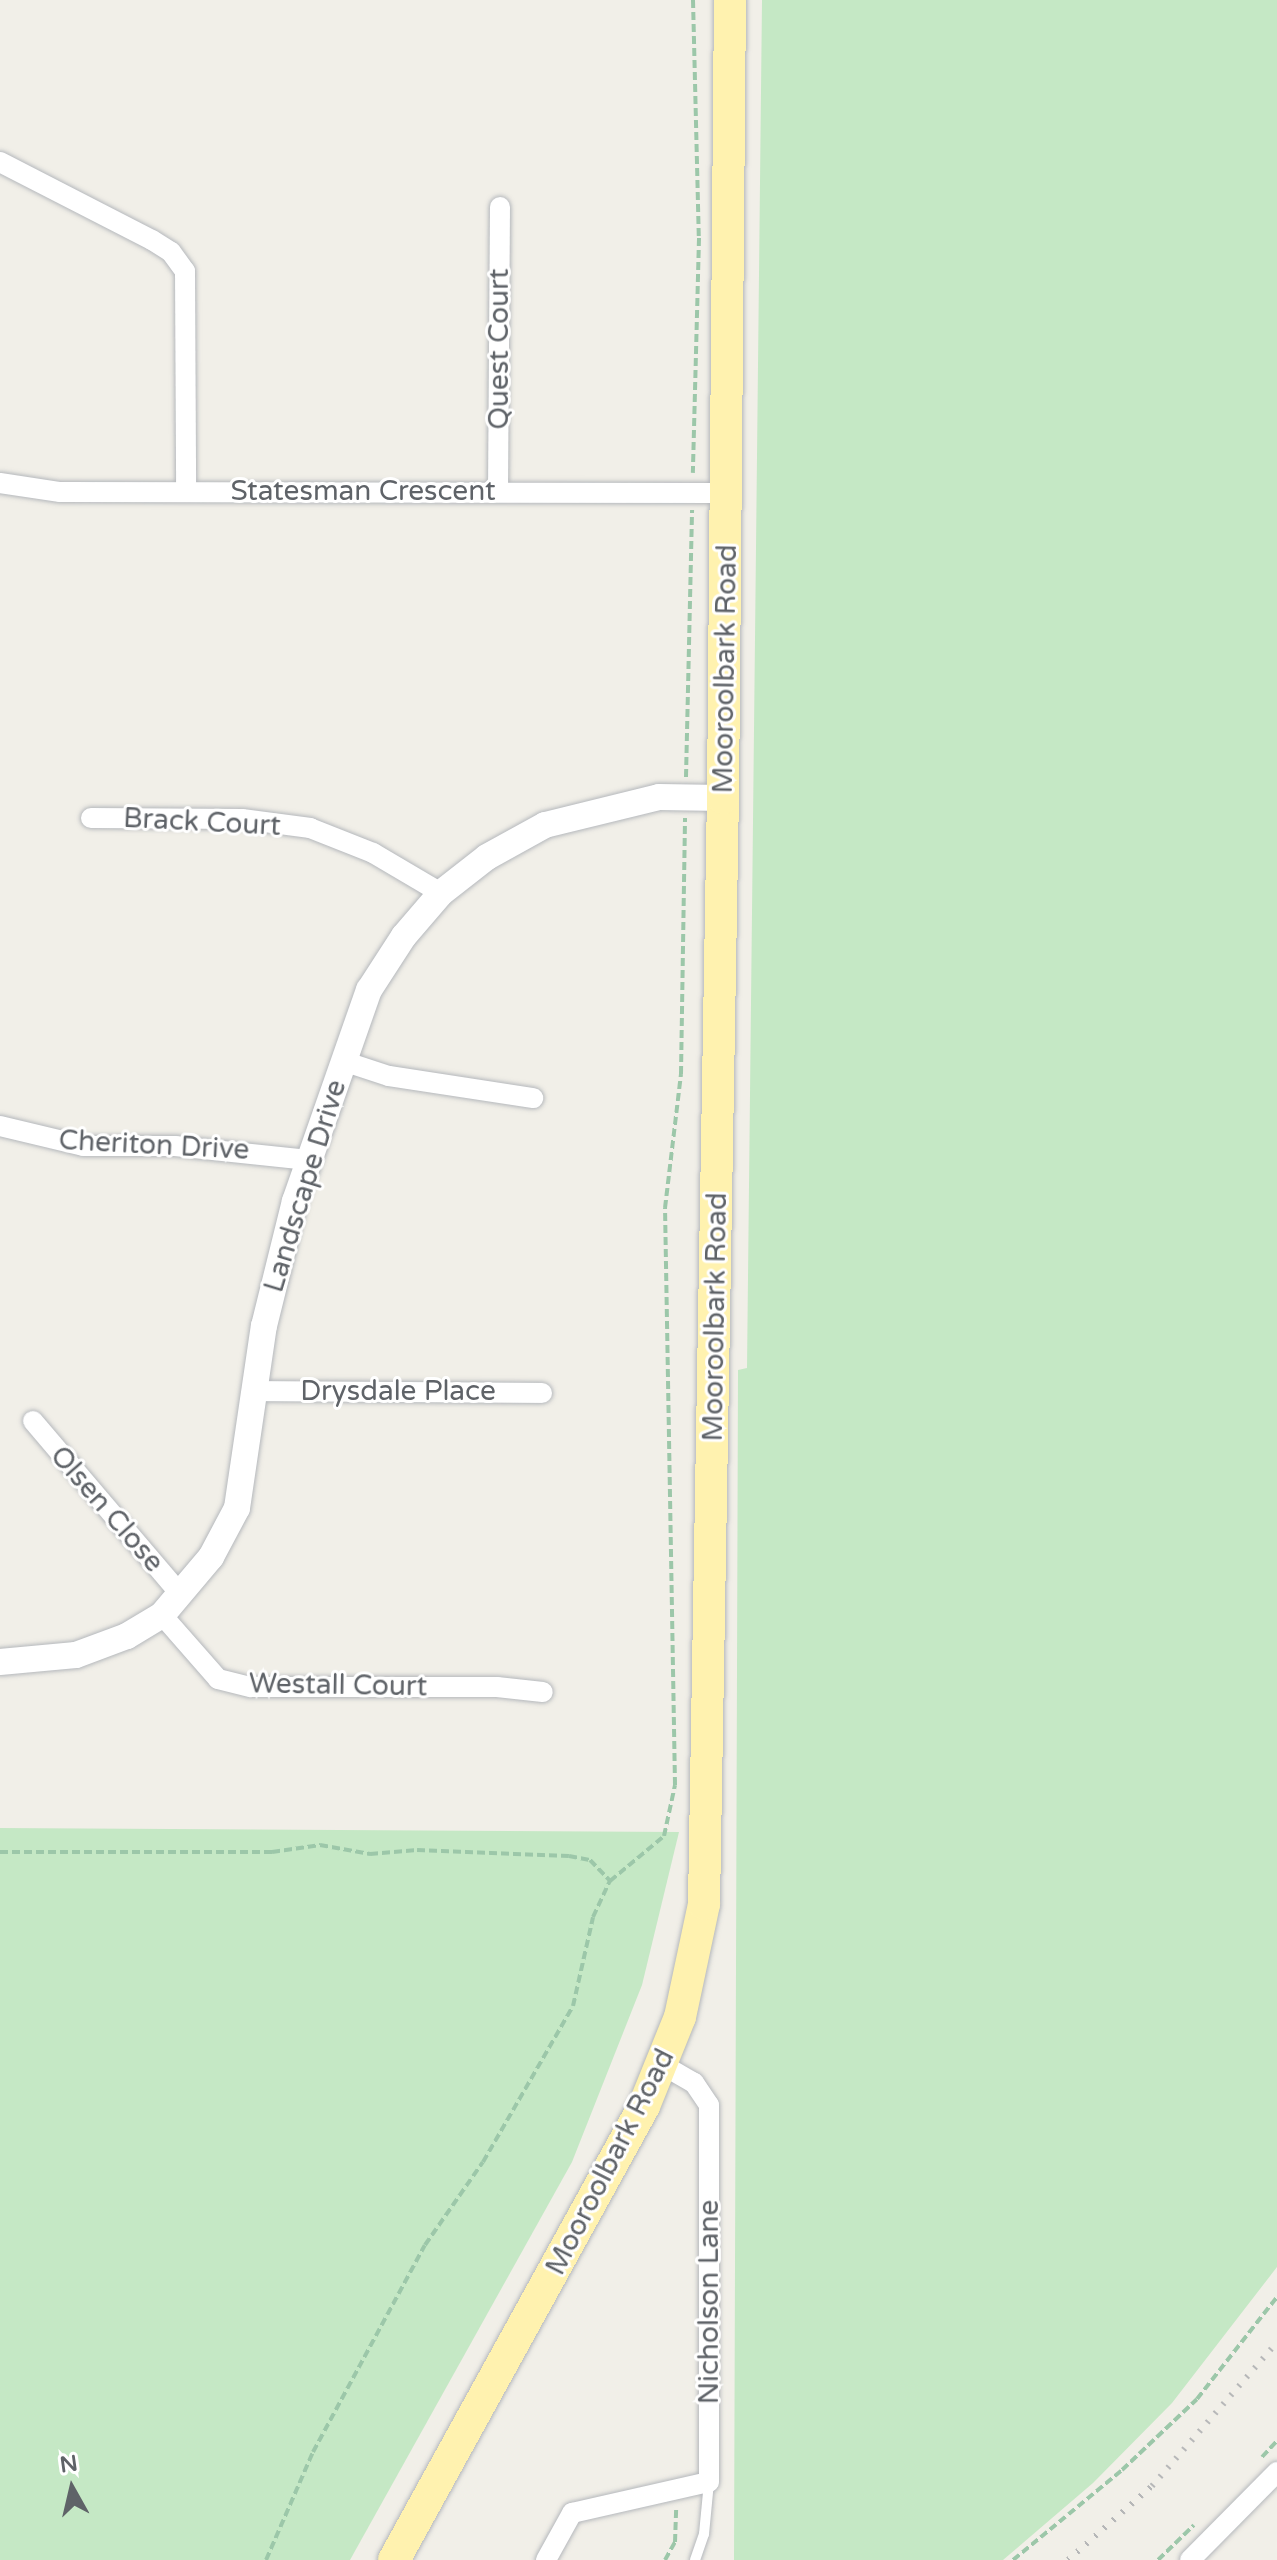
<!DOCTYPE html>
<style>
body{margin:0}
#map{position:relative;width:1277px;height:2560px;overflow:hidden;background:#f1efe8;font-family:"Varela Round",sans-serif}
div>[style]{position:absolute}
.green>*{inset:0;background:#c5e8c5}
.path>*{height:4px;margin-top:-2px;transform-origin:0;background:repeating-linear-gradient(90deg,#9cc7a9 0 8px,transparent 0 12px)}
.roads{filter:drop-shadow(0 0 2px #b5b8bc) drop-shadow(0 0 2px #b5b8bc)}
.service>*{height:10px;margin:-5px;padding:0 5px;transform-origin:5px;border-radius:5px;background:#fff}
.minor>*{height:20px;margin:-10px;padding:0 10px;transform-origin:10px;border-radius:10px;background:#fff}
.tertiary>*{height:26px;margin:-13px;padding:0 13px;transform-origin:13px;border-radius:13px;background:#fff}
.primary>*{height:32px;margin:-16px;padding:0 16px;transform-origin:16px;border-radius:16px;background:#fff2af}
.rail>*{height:6px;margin-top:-3px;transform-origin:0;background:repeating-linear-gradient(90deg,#b6b7b8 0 2px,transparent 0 12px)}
span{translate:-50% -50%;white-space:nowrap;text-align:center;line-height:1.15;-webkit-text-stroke:6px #fff;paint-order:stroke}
.street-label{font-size:28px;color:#5f6368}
.north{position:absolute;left:32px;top:2448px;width:80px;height:80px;-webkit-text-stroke:6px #fff;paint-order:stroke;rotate:352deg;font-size:22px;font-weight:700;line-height:32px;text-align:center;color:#5f6368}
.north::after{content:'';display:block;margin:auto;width:28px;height:36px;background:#5f6368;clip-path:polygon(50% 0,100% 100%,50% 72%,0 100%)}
</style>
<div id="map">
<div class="green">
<div style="clip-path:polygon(762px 0,1277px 0,1277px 2267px,1172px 2403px,1093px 2483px,1003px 2560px,734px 2560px,738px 1370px,747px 1368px)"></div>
<div style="clip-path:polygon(0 1828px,679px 1832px,642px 1985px,572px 2162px,350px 2560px,0 2560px)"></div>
</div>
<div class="path">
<div style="left:693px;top:0;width:238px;rotate:88.6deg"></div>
<div style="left:699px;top:238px;width:235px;rotate:91.5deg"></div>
<div style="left:686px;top:777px;width:267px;rotate:-88.7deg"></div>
<div style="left:0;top:1852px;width:272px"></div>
<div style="left:272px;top:1852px;width:49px;rotate:-8.3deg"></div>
<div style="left:320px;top:1845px;width:51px;rotate:10.2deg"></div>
<div style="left:370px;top:1854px;width:47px;rotate:-4.9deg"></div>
<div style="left:417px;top:1850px;width:152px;rotate:2.3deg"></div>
<div style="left:569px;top:1856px;width:21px;rotate:11deg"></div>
<div style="left:590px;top:1860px;width:29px;rotate:46deg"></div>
<div style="left:1262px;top:2457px;width:22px;rotate:-47deg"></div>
<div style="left:266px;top:2560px;width:118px;rotate:-66.5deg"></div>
<div style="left:313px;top:2452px;width:235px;rotate:-61.6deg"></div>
<div style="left:425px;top:2245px;width:101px;rotate:-55.1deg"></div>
<div style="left:483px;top:2162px;width:180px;rotate:-60deg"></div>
<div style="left:573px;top:2006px;width:91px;rotate:-77.3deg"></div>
<div style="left:593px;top:1917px;width:40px;rotate:-65deg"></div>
<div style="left:610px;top:1881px;width:70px;rotate:-39.8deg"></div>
<div style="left:664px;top:1836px;width:52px;rotate:-77.8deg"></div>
<div style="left:675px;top:1785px;width:577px;rotate:-90.99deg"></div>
<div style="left:665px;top:1208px;width:135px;rotate:-83.2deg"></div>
<div style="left:681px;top:1074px;width:256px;rotate:-89.1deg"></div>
<div style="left:665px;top:2560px;width:21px;rotate:-61deg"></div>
<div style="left:675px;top:2542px;width:33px;rotate:-88deg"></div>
<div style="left:1013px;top:2560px;width:141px;rotate:-39.5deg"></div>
<div style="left:1122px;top:2470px;width:103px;rotate:-43.4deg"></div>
<div style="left:1197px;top:2399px;width:130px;rotate:-51.9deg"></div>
<div style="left:1158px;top:2560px;width:50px;rotate:-44.2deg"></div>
</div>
<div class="roads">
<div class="service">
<div style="left:695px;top:2560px;width:28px;rotate:-71deg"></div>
<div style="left:704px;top:2534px;width:52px;rotate:-84.5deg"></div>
</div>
<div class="minor">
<div style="left:0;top:162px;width:171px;rotate:27.2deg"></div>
<div style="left:152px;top:240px;width:22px;rotate:32deg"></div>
<div style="left:171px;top:252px;width:24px;rotate:54deg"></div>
<div style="left:185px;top:271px;width:218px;rotate:89.7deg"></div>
<div style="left:0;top:483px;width:61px;rotate:8.5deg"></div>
<div style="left:60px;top:492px;width:667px;rotate:0.09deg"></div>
<div style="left:498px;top:492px;width:285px;rotate:-89.6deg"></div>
<div style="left:91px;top:818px;width:151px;rotate:0.4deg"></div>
<div style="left:242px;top:819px;width:69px;rotate:7.5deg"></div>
<div style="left:310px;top:828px;width:68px;rotate:21.6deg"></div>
<div style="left:373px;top:853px;width:79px;rotate:30.5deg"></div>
<div style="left:343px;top:1061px;width:48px;rotate:18.1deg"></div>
<div style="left:389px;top:1076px;width:146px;rotate:8.7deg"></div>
<div style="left:0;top:1126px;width:85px;rotate:13.5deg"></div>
<div style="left:83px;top:1146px;width:92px"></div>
<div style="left:175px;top:1146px;width:134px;rotate:6deg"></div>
<div style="left:255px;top:1391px;width:287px;rotate:0.4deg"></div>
<div style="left:33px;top:1421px;width:228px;rotate:49.6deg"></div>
<div style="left:162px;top:1615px;width:85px;rotate:48.8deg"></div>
<div style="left:218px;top:1679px;width:34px;rotate:14deg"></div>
<div style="left:251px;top:1687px;width:246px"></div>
<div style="left:497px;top:1687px;width:46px;rotate:6.2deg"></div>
<div style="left:546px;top:2560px;width:54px;rotate:-61deg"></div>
<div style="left:572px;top:2513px;width:140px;rotate:-12.8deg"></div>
<div style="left:709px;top:2482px;width:377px;rotate:-90deg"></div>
<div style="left:709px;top:2105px;width:27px;rotate:-124deg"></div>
<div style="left:694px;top:2083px;width:36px;rotate:-150deg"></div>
<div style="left:1190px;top:2560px;width:124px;rotate:-45.3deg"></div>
</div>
<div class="tertiary">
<div style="left:0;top:1662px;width:76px;rotate:-5.3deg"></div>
<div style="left:76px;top:1655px;width:54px;rotate:-20.4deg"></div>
<div style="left:127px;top:1636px;width:41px;rotate:-31deg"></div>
<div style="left:162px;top:1615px;width:76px;rotate:-49.8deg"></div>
<div style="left:211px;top:1557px;width:55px;rotate:-62deg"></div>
<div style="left:237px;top:1508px;width:184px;rotate:-81.6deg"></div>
<div style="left:264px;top:1326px;width:129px;rotate:-76.1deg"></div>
<div style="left:295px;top:1201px;width:224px;rotate:-70.7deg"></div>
<div style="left:369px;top:990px;width:64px;rotate:-57.1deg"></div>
<div style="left:404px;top:936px;width:57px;rotate:-49.3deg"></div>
<div style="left:441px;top:893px;width:58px;rotate:-38deg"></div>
<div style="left:487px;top:857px;width:66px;rotate:-28.9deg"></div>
<div style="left:545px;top:825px;width:117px;rotate:-13.8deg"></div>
<div style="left:659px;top:797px;width:64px;rotate:0.9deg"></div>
</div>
<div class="primary">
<div style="left:394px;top:2560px;width:518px;rotate:-61.16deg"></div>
<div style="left:644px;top:2106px;width:96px;rotate:-68deg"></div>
<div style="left:680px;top:2017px;width:116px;rotate:-78deg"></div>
<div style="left:704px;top:1904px;width:1106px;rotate:-89.02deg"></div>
<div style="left:723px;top:798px;width:798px;rotate:-89.5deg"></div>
</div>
</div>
<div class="rail">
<div style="left:1068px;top:2560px;width:112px;rotate:-41.4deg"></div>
<div style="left:1152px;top:2486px;width:191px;rotate:-49deg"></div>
</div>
<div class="street-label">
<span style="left:499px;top:349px;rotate:-90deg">Quest Court</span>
<span style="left:363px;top:491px">Statesman Crescent</span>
<span style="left:725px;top:669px;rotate:-89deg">Mooroolbark Road</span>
<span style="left:202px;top:822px;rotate:3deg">Brack Court</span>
<span style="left:154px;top:1145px;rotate:3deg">Cheriton Drive</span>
<span style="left:305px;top:1186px;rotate:-73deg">Landscape Drive</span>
<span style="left:715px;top:1317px;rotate:-89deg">Mooroolbark Road</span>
<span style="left:398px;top:1391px">Drysdale Place</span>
<span style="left:107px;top:1509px;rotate:49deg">Olsen Close</span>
<span style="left:338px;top:1685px;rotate:1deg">Westall Court</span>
<span style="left:610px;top:2162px;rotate:-63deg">Mooroolbark Road</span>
<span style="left:709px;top:2302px;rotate:-90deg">Nicholson Lane</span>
</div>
<div class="north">N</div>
</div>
